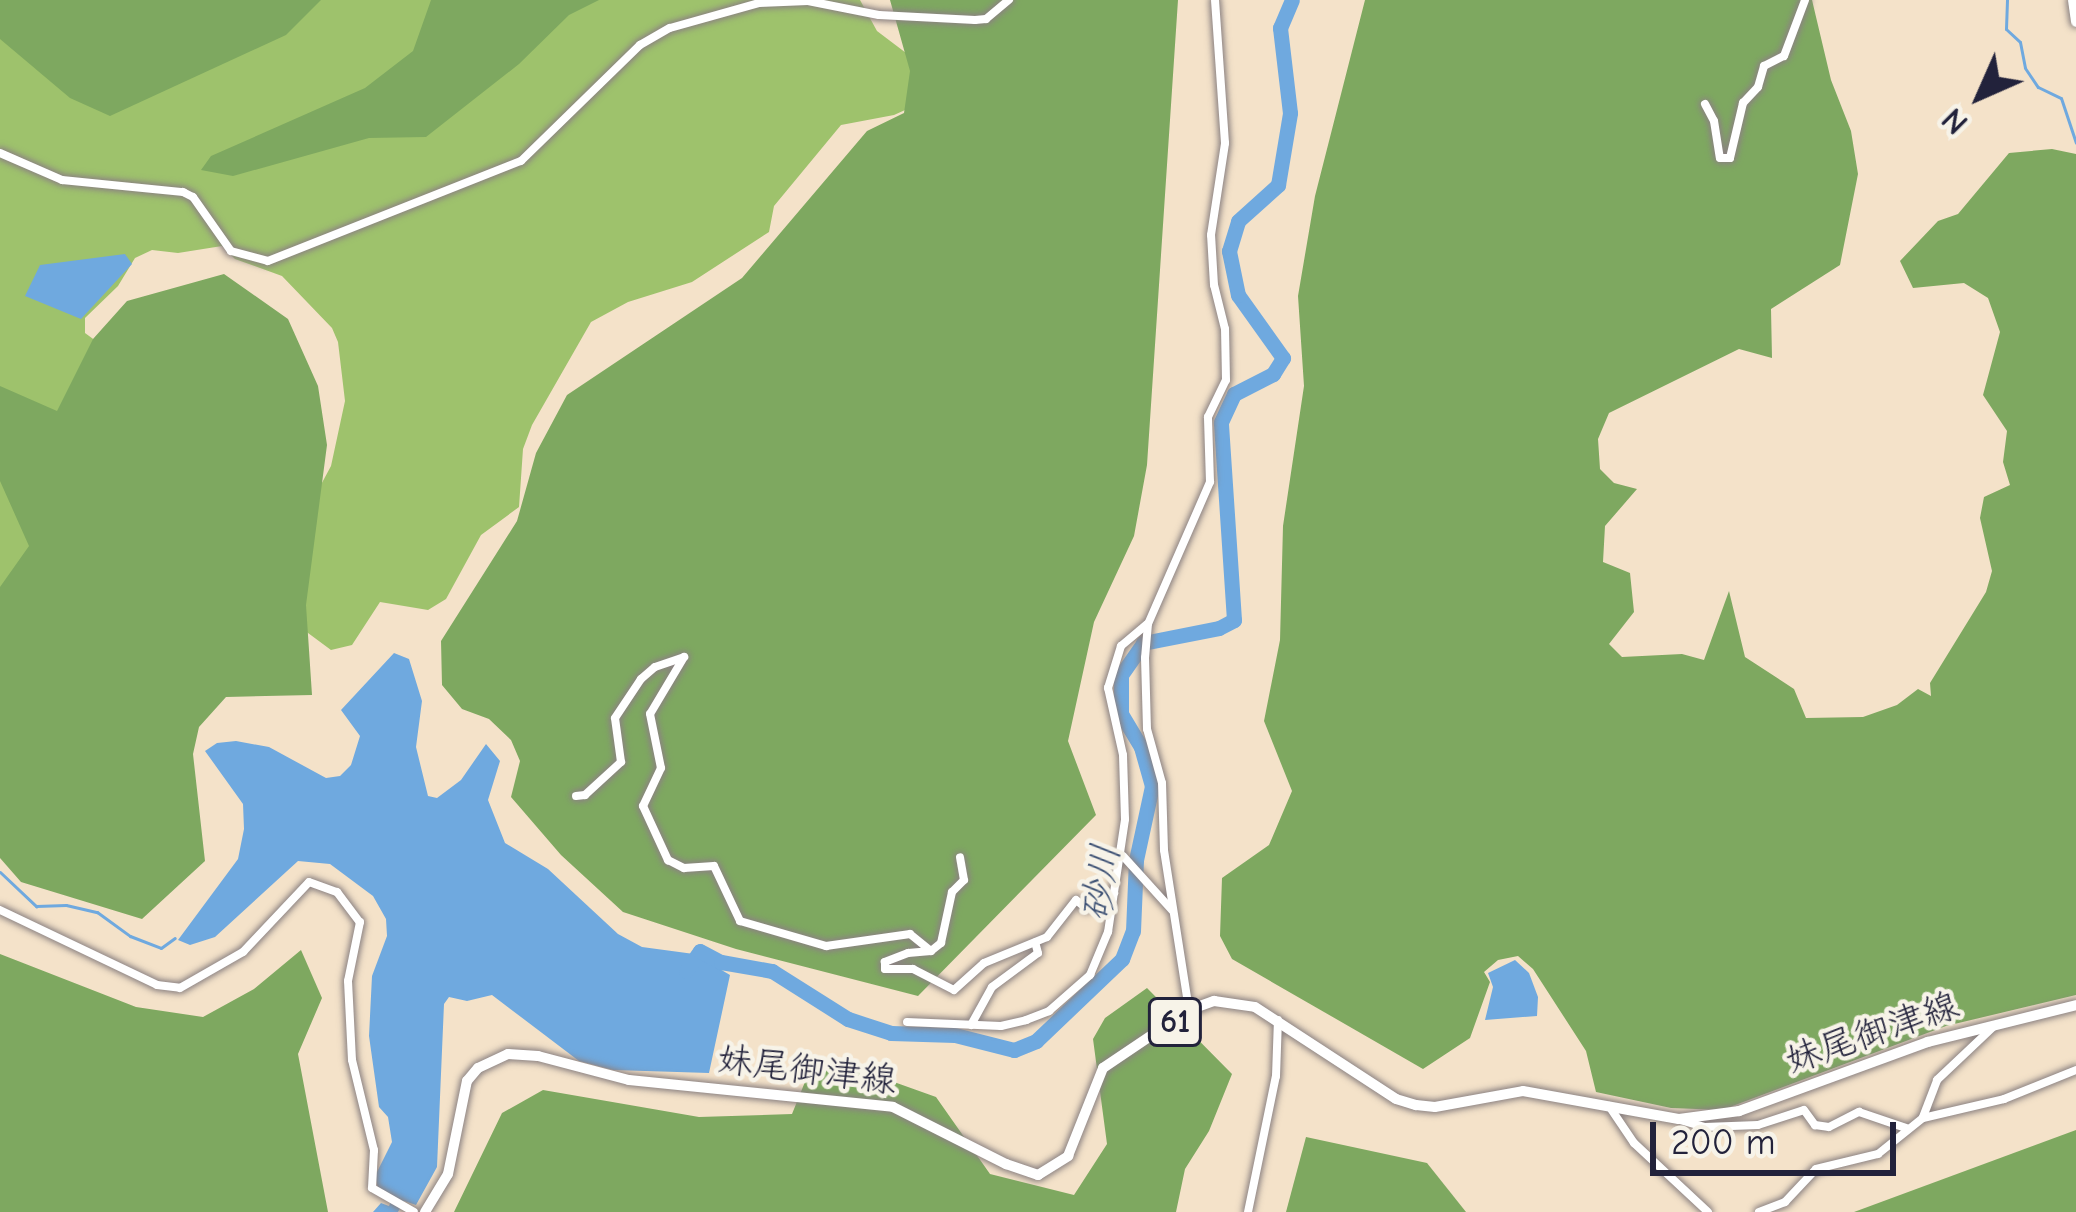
<!DOCTYPE html>
<meta charset="utf-8">
<style>
body{margin:0}
#map{position:relative;width:2076px;height:1212px;overflow:hidden;background:#f4e2c9;font-family:"Comic Neue","Klee One",sans-serif}
div>[style]{position:absolute}
.green>*{inset:0;background:#9ec26c}
.forest>*{inset:0;background:#7ea860}
.water>*{inset:0;background:#6fa9df}
.stream>*{height:3px;margin:-1.5px;padding:0 1.5px;transform-origin:1.5px;border-radius:1.5px;background:#6fa9df}
.river>*{height:15px;margin:-7.5px;padding:0 7.5px;transform-origin:7.5px;border-radius:7.5px;background:#6fa9df}
.roads{filter:drop-shadow(0 0 3px #8b8282) drop-shadow(0 0 3px #8b8282)}
.minor>*{height:8px;margin:-4px;padding:0 4px;transform-origin:4px;border-radius:4px;background:#fff}
.primary>*{height:10px;margin:-5px;padding:0 5px;transform-origin:5px;border-radius:5px;background:#fff}
span{translate:-50% -50%;white-space:nowrap;text-align:center;line-height:1.15;-webkit-text-stroke:9px #f7f3e8;paint-order:stroke}
.shield-label span{padding:3px 9px;background:#f7f3e8;border:3px solid;border-radius:9px;-webkit-text-stroke-width:0}
.shield-label{font-size:33px;color:#22223b;font-weight:700}
.street-label{font-size:36px;color:#22223b}
.water-label{font-size:39px;color:#3d5174;font-style:italic}
.north{position:absolute;left:1920px;top:36px;width:120px;height:120px;-webkit-text-stroke:9px #f7f3e8;paint-order:stroke;rotate:225deg;font-size:33px;font-weight:700;line-height:48px;text-align:center;color:#22223b}
.north::after{content:'';display:block;margin:auto;width:42px;height:54px;background:#22223b;clip-path:polygon(50% 0,100% 100%,50% 72%,0 100%)}
.scale{position:absolute;left:1650px;top:1122px;width:246px;height:54px;box-sizing:border-box;border:6px solid #22223b;border-top:0;padding-left:15px;font-size:36px;line-height:42px;white-space:nowrap;color:#22223b;-webkit-text-stroke:9px #f7f3e8;paint-order:stroke}
</style>
<div id="map">
<div class="green">
<div style="clip-path:polygon(0 0,860px 0,877px 31px,914px 59px,925px 101px,894px 115px,841px 125px,774px 206px,769px 232px,692px 282px,628px 302px,591px 322px,532px 425px,523px 449px,519px 507px,481px 535px,446px 599px,428px 610px,380px 602px,352px 645px,331px 650px,304px 630px,309px 507px,331px 466px,345px 401px,338px 342px,332px 328px,282px 276px,235px 259px,222px 246px,178px 253px,152px 250px,135px 258px,118px 286px,85px 318px,85px 333px,100px 344px,164px 370px,0 605px)"></div>
</div>
<div class="forest">
<div style="clip-path:polygon(0 0,321px 0,286px 35px,110px 116px,70px 98px,0 39px)"></div>
<div style="clip-path:polygon(431px 0,599px 0,569px 15px,519px 64px,426px 137px,369px 138px,233px 176px,201px 170px,211px 156px,365px 88px,413px 51px)"></div>
<div style="clip-path:polygon(890px 0,1178px 0,1147px 465px,1134px 536px,1094px 622px,1068px 741px,1096px 815px,918px 996px,736px 949px,623px 912px,561px 855px,511px 797px,520px 761px,511px 740px,489px 719px,462px 709px,442px 685px,441px 641px,517px 521px,536px 453px,567px 395px,742px 278px,867px 131px,904px 113px,910px 71px)"></div>
<div style="clip-path:polygon(1365px 0,1812px 0,1831px 80px,1851px 131px,1858px 174px,1840px 265px,1771px 309px,1772px 358px,1739px 349px,1609px 413px,1598px 439px,1600px 469px,1614px 483px,1637px 489px,1605px 526px,1603px 562px,1630px 573px,1634px 612px,1609px 644px,1622px 657px,1682px 654px,1704px 660px,1729px 591px,1745px 657px,1794px 689px,1806px 718px,1863px 717px,1897px 705px,1918px 689px,1931px 696px,1930px 683px,1986px 592px,1992px 571px,1980px 518px,1984px 497px,2010px 485px,2003px 462px,2007px 431px,1983px 395px,2000px 332px,1988px 298px,1964px 283px,1913px 288px,1900px 261px,1938px 221px,1958px 214px,2009px 153px,2052px 149px,2076px 154px,2076px 995px,1946px 1026px,1722px 1110px,1671px 1108px,1596px 1092px,1586px 1051px,1533px 969px,1518px 956px,1498px 960px,1484px 972px,1490px 982px,1470px 1038px,1423px 1069px,1232px 959px,1220px 936px,1222px 878px,1269px 845px,1292px 791px,1264px 721px,1280px 640px,1283px 526px,1304px 386px,1298px 296px,1315px 196px)"></div>
<div style="clip-path:polygon(224px 274px,288px 319px,318px 386px,327px 445px,306px 605px,312px 695px,226px 697px,199px 727px,193px 754px,205px 861px,142px 919px,21px 882px,0 858px,0 587px,29px 546px,0 481px,0 386px,57px 411px,93px 339px,127px 301px)"></div>
<div style="clip-path:polygon(301px 950px,322px 998px,298px 1054px,328px 1212px,0 1212px,0 954px,136px 1007px,203px 1017px,254px 989px)"></div>
<div style="clip-path:polygon(1147px 988px,1232px 1074px,1209px 1131px,1185px 1169px,1176px 1212px,454px 1212px,502px 1113px,543px 1090px,699px 1117px,792px 1114px,813px 1062px,852px 1067px,936px 1097px,990px 1174px,1074px 1195px,1107px 1144px,1093px 1039px,1105px 1018px)"></div>
<div style="clip-path:polygon(2076px 1130px,2076px 1212px,1854px 1212px)"></div>
<div style="clip-path:polygon(1306px 1137px,1427px 1163px,1466px 1212px,1286px 1212px)"></div>
</div>
<div class="water">
<div style="clip-path:polygon(125px 254px,132px 264px,81px 319px,25px 296px,40px 265px)"></div>
<div style="clip-path:polygon(394px 653px,409px 659px,422px 701px,416px 747px,428px 796px,437px 798px,461px 780px,486px 744px,500px 761px,488px 800px,505px 843px,548px 869px,618px 934px,642px 947px,694px 954px,730px 975px,709px 1073px,613px 1070px,579px 1061px,492px 995px,467px 1001px,449px 997px,444px 1004px,437px 1167px,416px 1205px,404px 1201px,398px 1212px,373px 1212px,381px 1203px,389px 1206px,392px 1199px,378px 1188px,375px 1176px,392px 1142px,388px 1117px,379px 1107px,369px 1036px,372px 976px,387px 936px,386px 919px,373px 896px,330px 864px,298px 861px,215px 937px,190px 945px,178px 940px,238px 859px,244px 829px,243px 804px,205px 751px,217px 743px,236px 741px,269px 747px,326px 778px,340px 776px,351px 765px,360px 736px,341px 710px)"></div>
<div style="clip-path:polygon(1515px 960px,1529px 973px,1538px 997px,1537px 1016px,1485px 1020px,1493px 987px,1488px 973px)"></div>
</div>
<div class="stream">
<div style="left:2007px;top:0;width:29px;rotate:92deg"></div>
<div style="left:2006px;top:29px;width:19px;rotate:43deg"></div>
<div style="left:2020px;top:42px;width:26px;rotate:79deg"></div>
<div style="left:2025px;top:68px;width:23px;rotate:56deg"></div>
<div style="left:2038px;top:87px;width:25px;rotate:26deg"></div>
<div style="left:2061px;top:98px;width:47px;rotate:71.6deg"></div>
<div style="left:0;top:872px;width:50px;rotate:43.4deg"></div>
<div style="left:36px;top:906px;width:30px;rotate:-2deg"></div>
<div style="left:66px;top:905px;width:32px;rotate:13deg"></div>
<div style="left:97px;top:912px;width:41px;rotate:36deg"></div>
<div style="left:130px;top:936px;width:33px;rotate:21deg"></div>
<div style="left:161px;top:948px;width:17px;rotate:-36deg"></div>
</div>
<div class="river">
<div style="left:686px;top:971px;width:24px;rotate:-55deg"></div>
<div style="left:700px;top:951px;width:24px;rotate:28deg"></div>
<div style="left:721px;top:962px;width:52px;rotate:10deg"></div>
<div style="left:772px;top:971px;width:90px;rotate:32.3deg"></div>
<div style="left:848px;top:1019px;width:45px;rotate:18deg"></div>
<div style="left:891px;top:1033px;width:64px;rotate:1.8deg"></div>
<div style="left:955px;top:1035px;width:61px;rotate:14.3deg"></div>
<div style="left:1014px;top:1050px;width:24px;rotate:-22deg"></div>
<div style="left:1036px;top:1041px;width:119px;rotate:-43.6deg"></div>
<div style="left:1122px;top:959px;width:30px;rotate:-69deg"></div>
<div style="left:1133px;top:931px;width:71px;rotate:-87.6deg"></div>
<div style="left:1136px;top:860px;width:76px;rotate:-77.8deg"></div>
<div style="left:1152px;top:786px;width:41px;rotate:-105.8deg"></div>
<div style="left:1141px;top:747px;width:39px;rotate:-121deg"></div>
<div style="left:1121px;top:714px;width:39px;rotate:-90deg"></div>
<div style="left:1121px;top:675px;width:39px;rotate:-55deg"></div>
<div style="left:1143px;top:643px;width:77px;rotate:-11.2deg"></div>
<div style="left:1219px;top:628px;width:17px;rotate:-28deg"></div>
<div style="left:1234px;top:620px;width:198px;rotate:-93.8deg"></div>
<div style="left:1221px;top:422px;width:31px;rotate:-65deg"></div>
<div style="left:1234px;top:394px;width:44px;rotate:-27.1deg"></div>
<div style="left:1273px;top:374px;width:19px;rotate:-58deg"></div>
<div style="left:1283px;top:358px;width:77px;rotate:-125.5deg"></div>
<div style="left:1238px;top:295px;width:45px;rotate:-101.6deg"></div>
<div style="left:1229px;top:251px;width:31px;rotate:-73deg"></div>
<div style="left:1238px;top:221px;width:54px;rotate:-42deg"></div>
<div style="left:1278px;top:185px;width:73px;rotate:-80.5deg"></div>
<div style="left:1290px;top:113px;width:86px;rotate:-96.7deg"></div>
<div style="left:1280px;top:28px;width:30px;rotate:-67deg"></div>
</div>
<div class="roads">
<div class="minor">
<div style="left:1705px;top:104px;width:19px;rotate:62deg"></div>
<div style="left:1714px;top:121px;width:37px;rotate:81deg"></div>
<div style="left:1720px;top:158px;width:10px"></div>
<div style="left:1730px;top:158px;width:57px;rotate:-76.7deg"></div>
<div style="left:1743px;top:103px;width:22px;rotate:-47deg"></div>
<div style="left:1758px;top:87px;width:22px;rotate:-74deg"></div>
<div style="left:1764px;top:66px;width:22px;rotate:-27deg"></div>
<div style="left:1784px;top:56px;width:60px;rotate:-69.4deg"></div>
<div style="left:0;top:153px;width:68px;rotate:23.5deg"></div>
<div style="left:62px;top:180px;width:122px;rotate:5.7deg"></div>
<div style="left:183px;top:192px;width:11px;rotate:27deg"></div>
<div style="left:193px;top:197px;width:66px;rotate:54.9deg"></div>
<div style="left:231px;top:251px;width:38px;rotate:15deg"></div>
<div style="left:268px;top:261px;width:272px;rotate:-21.6deg"></div>
<div style="left:521px;top:161px;width:166px;rotate:-44.3deg"></div>
<div style="left:640px;top:45px;width:34px;rotate:-30deg"></div>
<div style="left:670px;top:28px;width:92px;rotate:-15.7deg"></div>
<div style="left:759px;top:3px;width:49px;rotate:-2.3deg"></div>
<div style="left:808px;top:1px;width:72px;rotate:11.2deg"></div>
<div style="left:879px;top:15px;width:96px;rotate:3deg"></div>
<div style="left:975px;top:20px;width:11px;rotate:-5deg"></div>
<div style="left:986px;top:19px;width:30px;rotate:-40deg"></div>
<div style="left:576px;top:796px;width:9px;rotate:-6deg"></div>
<div style="left:585px;top:795px;width:49px;rotate:-42.5deg"></div>
<div style="left:621px;top:762px;width:44px;rotate:-97.8deg"></div>
<div style="left:615px;top:718px;width:47px;rotate:-56.3deg"></div>
<div style="left:641px;top:679px;width:18px;rotate:-41deg"></div>
<div style="left:655px;top:667px;width:31px;rotate:-19deg"></div>
<div style="left:684px;top:657px;width:66px;rotate:120.8deg"></div>
<div style="left:650px;top:714px;width:55px;rotate:78.5deg"></div>
<div style="left:661px;top:768px;width:42px;rotate:115.3deg"></div>
<div style="left:643px;top:806px;width:60px;rotate:65.2deg"></div>
<div style="left:668px;top:860px;width:18px;rotate:27deg"></div>
<div style="left:684px;top:868px;width:30px;rotate:-4deg"></div>
<div style="left:714px;top:866px;width:61px;rotate:64.7deg"></div>
<div style="left:740px;top:921px;width:90px;rotate:16.2deg"></div>
<div style="left:826px;top:946px;width:85px;rotate:-8.1deg"></div>
<div style="left:910px;top:934px;width:27px;rotate:39deg"></div>
<div style="left:931px;top:951px;width:23px;rotate:175deg"></div>
<div style="left:908px;top:953px;width:25px;rotate:159deg"></div>
<div style="left:885px;top:962px;width:7px;rotate:90deg"></div>
<div style="left:885px;top:969px;width:28px"></div>
<div style="left:913px;top:969px;width:46px;rotate:27.1deg"></div>
<div style="left:954px;top:990px;width:40px;rotate:-42deg"></div>
<div style="left:984px;top:963px;width:68px;rotate:-22.4deg"></div>
<div style="left:1047px;top:937px;width:47px;rotate:-51.9deg"></div>
<div style="left:1076px;top:900px;width:13px;rotate:39deg"></div>
<div style="left:1086px;top:908px;width:32px;rotate:-28deg"></div>
<div style="left:1123px;top:856px;width:73px;rotate:47.8deg"></div>
<div style="left:0;top:910px;width:174px;rotate:25.5deg"></div>
<div style="left:157px;top:985px;width:23px;rotate:7deg"></div>
<div style="left:180px;top:988px;width:73px;rotate:-29.7deg"></div>
<div style="left:243px;top:952px;width:96px;rotate:-46.7deg"></div>
<div style="left:309px;top:882px;width:30px;rotate:20deg"></div>
<div style="left:337px;top:892px;width:38px;rotate:53deg"></div>
<div style="left:360px;top:922px;width:60px;rotate:101.5deg"></div>
<div style="left:348px;top:981px;width:79px;rotate:87.1deg"></div>
<div style="left:352px;top:1060px;width:93px;rotate:76.3deg"></div>
<div style="left:374px;top:1150px;width:38px;rotate:93deg"></div>
<div style="left:372px;top:1188px;width:48px;rotate:29.7deg"></div>
<div style="left:931px;top:951px;width:13px;rotate:-39deg"></div>
<div style="left:941px;top:943px;width:52px;rotate:-77.8deg"></div>
<div style="left:952px;top:892px;width:17px;rotate:-45deg"></div>
<div style="left:964px;top:880px;width:23px;rotate:-100deg"></div>
<div style="left:1189px;top:1010px;width:162px;rotate:-98.9deg"></div>
<div style="left:1164px;top:850px;width:67px;rotate:-91.7deg"></div>
<div style="left:1162px;top:783px;width:56px;rotate:-105.5deg"></div>
<div style="left:1147px;top:729px;width:71px;rotate:-91.6deg"></div>
<div style="left:1145px;top:658px;width:34px;rotate:-85deg"></div>
<div style="left:1148px;top:624px;width:155px;rotate:-66.4deg"></div>
<div style="left:1210px;top:482px;width:65px;rotate:-91.8deg"></div>
<div style="left:1208px;top:417px;width:41px;rotate:-64.1deg"></div>
<div style="left:1226px;top:380px;width:51px;rotate:-91.1deg"></div>
<div style="left:1225px;top:329px;width:45px;rotate:-104deg"></div>
<div style="left:1214px;top:285px;width:50px;rotate:-93.4deg"></div>
<div style="left:1211px;top:235px;width:93px;rotate:-81.3deg"></div>
<div style="left:1225px;top:143px;width:143px;rotate:-94deg"></div>
<div style="left:907px;top:1022px;width:94px;rotate:2.4deg"></div>
<div style="left:1001px;top:1026px;width:26px;rotate:-13deg"></div>
<div style="left:1026px;top:1020px;width:25px;rotate:-21deg"></div>
<div style="left:1049px;top:1011px;width:55px;rotate:-41.3deg"></div>
<div style="left:1090px;top:975px;width:47px;rotate:-67.3deg"></div>
<div style="left:1108px;top:932px;width:114px;rotate:-81.4deg"></div>
<div style="left:1125px;top:819px;width:64px;rotate:-91.8deg"></div>
<div style="left:1123px;top:755px;width:69px;rotate:-102.6deg"></div>
<div style="left:1108px;top:688px;width:44px;rotate:-72.8deg"></div>
<div style="left:1121px;top:646px;width:34px;rotate:-40deg"></div>
<div style="left:971px;top:1025px;width:43px;rotate:-61.1deg"></div>
<div style="left:992px;top:987px;width:57px;rotate:-36.5deg"></div>
<div style="left:1038px;top:953px;width:11px;rotate:-105deg"></div>
<div style="left:1609px;top:1106px;width:45px;rotate:56deg"></div>
<div style="left:1634px;top:1143px;width:101px;rotate:43deg"></div>
<div style="left:1923px;top:1117px;width:40px;rotate:-69deg"></div>
<div style="left:1937px;top:1080px;width:77px;rotate:-43.4deg"></div>
<div style="left:1680px;top:1120px;width:26px;rotate:16deg"></div>
<div style="left:1705px;top:1127px;width:53px;rotate:-2.2deg"></div>
<div style="left:1758px;top:1125px;width:48px;rotate:-18.1deg"></div>
<div style="left:1804px;top:1110px;width:19px;rotate:54deg"></div>
<div style="left:1815px;top:1125px;width:14px;rotate:8deg"></div>
<div style="left:1829px;top:1127px;width:34px;rotate:-27deg"></div>
<div style="left:1859px;top:1112px;width:50px;rotate:18.8deg"></div>
<div style="left:1248px;top:1212px;width:139px;rotate:-78.4deg"></div>
<div style="left:1276px;top:1076px;width:56px;rotate:-88deg"></div>
<div style="left:1759px;top:1212px;width:28px;rotate:-21deg"></div>
<div style="left:1785px;top:1202px;width:45px;rotate:-46.8deg"></div>
<div style="left:1816px;top:1169px;width:64px;rotate:-13.6deg"></div>
<div style="left:1878px;top:1154px;width:58px;rotate:-38.7deg"></div>
<div style="left:1923px;top:1118px;width:83px;rotate:-13.2deg"></div>
<div style="left:2004px;top:1099px;width:78px;rotate:-21.9deg"></div>
</div>
<div class="primary">
<div style="left:2073px;top:0;width:22px;rotate:82deg"></div>
<div style="left:425px;top:1212px;width:44px;rotate:-58.8deg"></div>
<div style="left:448px;top:1174px;width:95px;rotate:-78.5deg"></div>
<div style="left:467px;top:1081px;width:17px;rotate:-50deg"></div>
<div style="left:478px;top:1068px;width:33px;rotate:-25deg"></div>
<div style="left:508px;top:1054px;width:30px;rotate:4deg"></div>
<div style="left:538px;top:1056px;width:94px;rotate:14.8deg"></div>
<div style="left:629px;top:1080px;width:265px;rotate:5.8deg"></div>
<div style="left:893px;top:1107px;width:127px;rotate:26.8deg"></div>
<div style="left:1006px;top:1164px;width:34px;rotate:19deg"></div>
<div style="left:1038px;top:1175px;width:36px;rotate:-32deg"></div>
<div style="left:1068px;top:1156px;width:95px;rotate:-68.3deg"></div>
<div style="left:1103px;top:1068px;width:104px;rotate:-34deg"></div>
<div style="left:1189px;top:1010px;width:27px;rotate:-20deg"></div>
<div style="left:1214px;top:1001px;width:41px;rotate:8.3deg"></div>
<div style="left:1255px;top:1007px;width:168px;rotate:33.1deg"></div>
<div style="left:1396px;top:1099px;width:21px;rotate:17deg"></div>
<div style="left:1416px;top:1105px;width:19px;rotate:6deg"></div>
<div style="left:1435px;top:1107px;width:89px;rotate:-10.3deg"></div>
<div style="left:1523px;top:1091px;width:158px;rotate:10.2deg"></div>
<div style="left:1679px;top:1119px;width:61px;rotate:-7.6deg"></div>
<div style="left:1739px;top:1111px;width:201px;rotate:-20.1deg"></div>
<div style="left:1928px;top:1042px;width:153px;rotate:-14deg"></div>
</div>
</div>
<div class="shield-label">
<span style="left:1175px;top:1022px">61</span>
</div>
<div class="street-label">
<span style="left:1872px;top:1033px;rotate:-19deg">妹尾御津線</span>
<span style="left:807px;top:1070px;rotate:7deg">妹尾御津線</span>
</div>
<div class="water-label">
<span style="left:1102px;top:883px;rotate:-82deg">砂川</span>
</div>
<div class="north">N</div>
<div class="scale">200 m</div>
</div>
